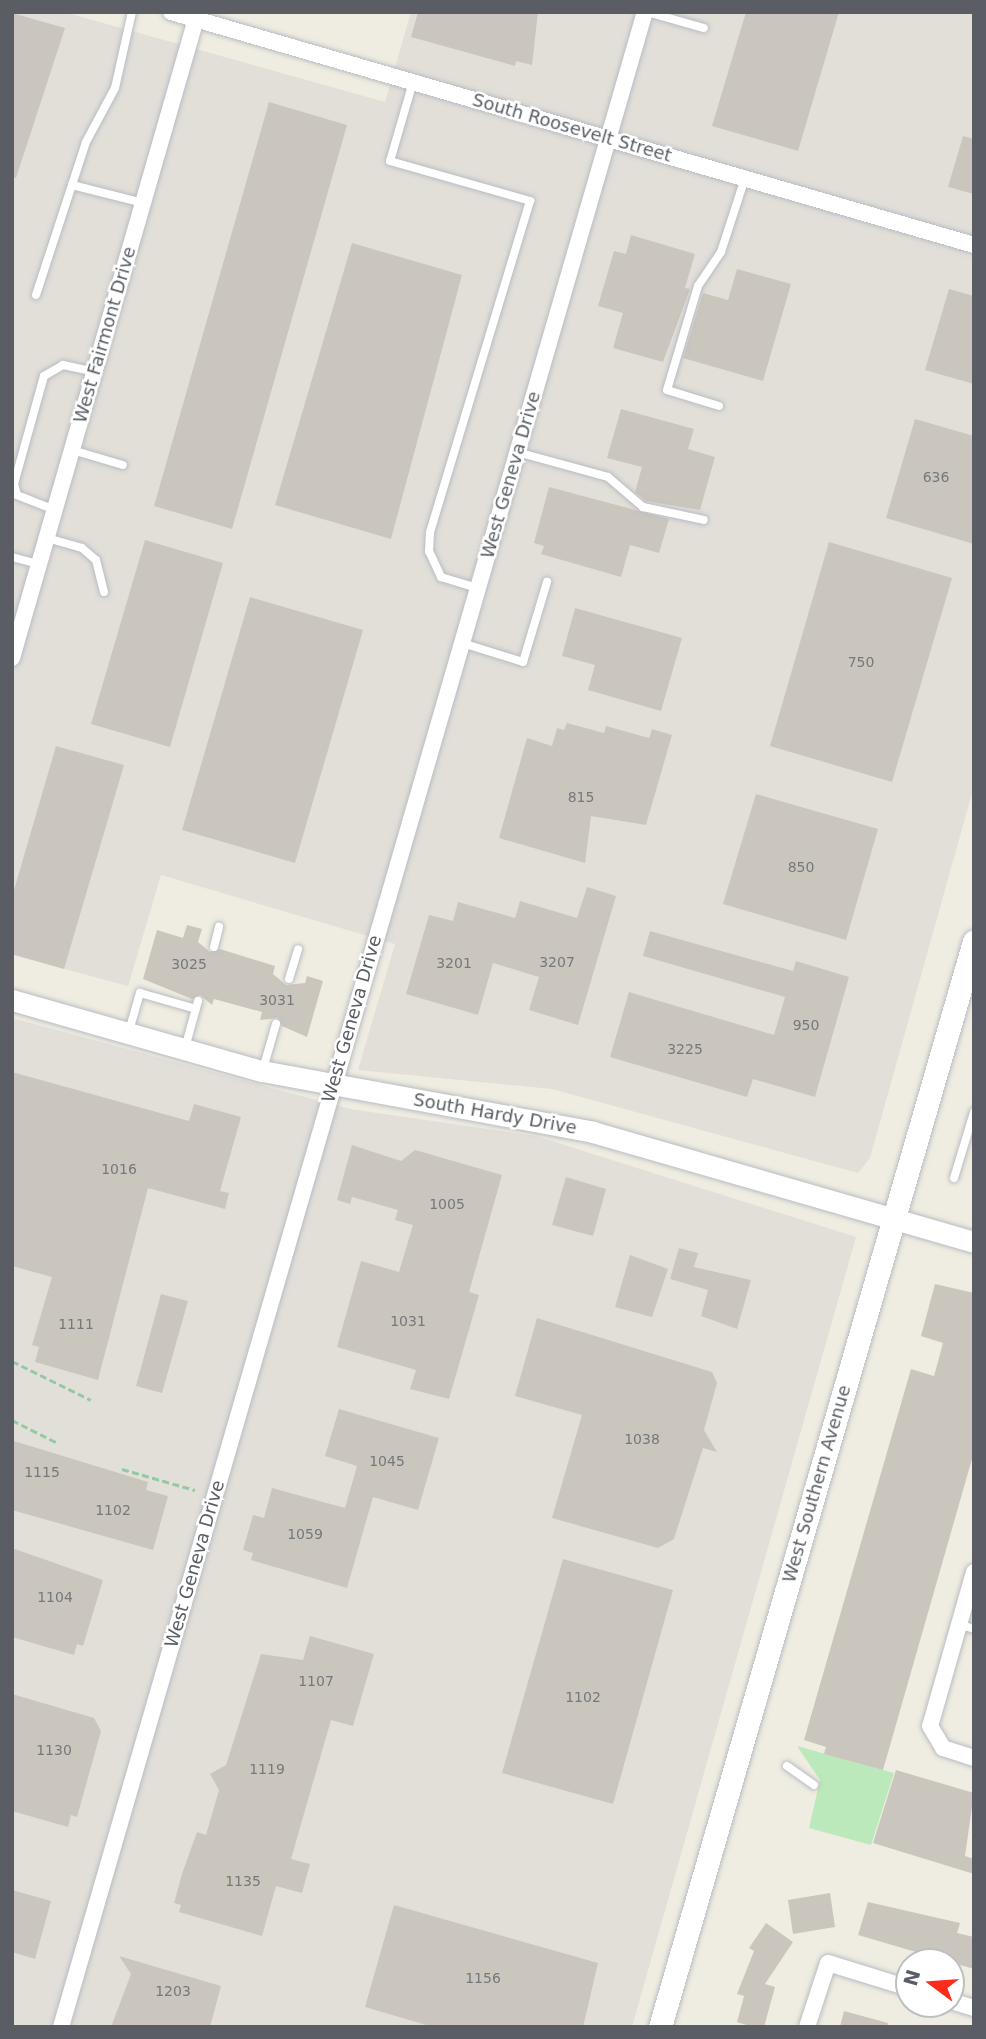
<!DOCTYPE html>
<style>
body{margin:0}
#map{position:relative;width:986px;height:2039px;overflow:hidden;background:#efece1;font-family:"DejaVu Sans",sans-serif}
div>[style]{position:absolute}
.industrial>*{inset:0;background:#e2dfd9}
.green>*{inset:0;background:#bbe9bb}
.building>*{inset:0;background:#cac6be}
.path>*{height:2.5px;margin-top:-1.25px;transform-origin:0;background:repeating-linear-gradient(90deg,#94caa3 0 7px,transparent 0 10.5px)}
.roads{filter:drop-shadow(0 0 2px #b9bcc2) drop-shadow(0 0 2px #b9bcc2)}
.service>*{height:8px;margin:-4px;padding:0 4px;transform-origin:4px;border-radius:4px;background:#fff}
.minor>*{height:16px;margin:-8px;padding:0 8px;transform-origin:8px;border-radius:8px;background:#fff}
.tertiary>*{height:21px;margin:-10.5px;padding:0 10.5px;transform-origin:10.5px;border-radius:10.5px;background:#fff}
.secondary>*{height:23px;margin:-11.5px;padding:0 11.5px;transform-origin:11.5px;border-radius:11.5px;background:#fff}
span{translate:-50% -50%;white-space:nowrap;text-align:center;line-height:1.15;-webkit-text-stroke:5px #fff;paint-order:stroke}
.number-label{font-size:14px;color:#76787a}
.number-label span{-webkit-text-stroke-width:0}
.street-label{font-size:18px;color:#5a5e64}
.frame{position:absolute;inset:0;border:14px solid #5a5e64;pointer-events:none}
.north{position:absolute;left:895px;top:1948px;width:70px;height:70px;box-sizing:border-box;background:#fff;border:2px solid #bdbfc1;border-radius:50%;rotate:286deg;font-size:19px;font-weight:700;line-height:28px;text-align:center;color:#5a5e64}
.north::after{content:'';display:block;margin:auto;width:24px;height:32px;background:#fb2c1b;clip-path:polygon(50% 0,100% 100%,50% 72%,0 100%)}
</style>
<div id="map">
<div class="industrial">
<div style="clip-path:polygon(12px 12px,64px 12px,385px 102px,411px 12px,974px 12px,974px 786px,870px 1158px,858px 1173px,552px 1089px,358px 1070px,395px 944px,161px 875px,128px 986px,12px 955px)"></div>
<div style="clip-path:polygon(12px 1018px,350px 1109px,536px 1136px,856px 1237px,632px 2027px,12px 2027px)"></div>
</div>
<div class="green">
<div style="clip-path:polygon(797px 1746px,894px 1773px,871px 1845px,809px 1828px,820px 1780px)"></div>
</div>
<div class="building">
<div style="clip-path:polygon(418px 12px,538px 12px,532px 65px,516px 61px,515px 66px,411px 37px)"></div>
<div style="clip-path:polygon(746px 12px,839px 12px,798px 151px,712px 126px)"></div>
<div style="clip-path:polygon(12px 13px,65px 28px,16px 178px,12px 177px)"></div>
<div style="clip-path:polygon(269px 102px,347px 125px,232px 529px,154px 506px)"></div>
<div style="clip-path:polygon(963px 136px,974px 139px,974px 194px,948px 187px)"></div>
<div style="clip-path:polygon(631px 235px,695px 254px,685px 288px,690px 289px,663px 362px,613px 348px,623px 313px,598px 306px,614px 251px,626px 254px)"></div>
<div style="clip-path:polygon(352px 243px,462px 275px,391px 539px,275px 505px)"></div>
<div style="clip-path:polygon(737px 269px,791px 284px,763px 381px,683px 358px,703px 293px,728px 300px)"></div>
<div style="clip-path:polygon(949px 289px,974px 296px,974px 384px,925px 370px)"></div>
<div style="clip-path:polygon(621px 409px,694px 429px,688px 449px,715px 457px,700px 510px,646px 501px,635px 492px,642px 467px,607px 458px)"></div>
<div style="clip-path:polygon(915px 419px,974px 436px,974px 544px,886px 518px)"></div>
<div style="clip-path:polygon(549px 487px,669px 519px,659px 553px,630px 545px,621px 577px,541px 554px,544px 546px,534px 543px)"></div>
<div style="clip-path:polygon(145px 540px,223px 563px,170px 747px,91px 724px)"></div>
<div style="clip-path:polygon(829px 542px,952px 578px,892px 782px,770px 746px)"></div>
<div style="clip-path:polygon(250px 597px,363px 630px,295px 863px,182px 830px)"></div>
<div style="clip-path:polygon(575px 608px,682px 638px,661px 711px,588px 690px,595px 665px,562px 656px)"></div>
<div style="clip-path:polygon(567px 723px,604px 733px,606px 726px,649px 738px,652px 729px,672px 735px,646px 825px,591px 816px,585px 863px,499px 838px,527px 738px,552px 746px,557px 728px,564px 730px)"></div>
<div style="clip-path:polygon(56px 746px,124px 765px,64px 969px,12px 954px,12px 897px)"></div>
<div style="clip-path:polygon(756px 794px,878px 829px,846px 940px,723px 904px)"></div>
<div style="clip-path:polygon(587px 887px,616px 896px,578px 1025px,529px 1010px,539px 977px,493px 963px,478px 1015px,406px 994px,429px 915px,453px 921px,458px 902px,515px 918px,520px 901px,577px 918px)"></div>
<div style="clip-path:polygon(187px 925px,202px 929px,198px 942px,210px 952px,220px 949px,275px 966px,273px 974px,286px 985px,305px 983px,307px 976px,323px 981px,307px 1037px,282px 1026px,278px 1018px,260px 1020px,262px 1012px,214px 999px,212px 1005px,200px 995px,192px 999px,143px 979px,157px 930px,183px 938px)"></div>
<div style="clip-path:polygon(650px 931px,793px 971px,796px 961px,849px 977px,815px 1097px,753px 1079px,747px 1097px,610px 1057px,629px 992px,774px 1035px,785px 997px,643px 956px)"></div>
<div style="clip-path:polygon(12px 1072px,189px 1121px,194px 1104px,241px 1117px,220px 1191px,229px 1193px,225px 1209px,148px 1188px,98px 1380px,35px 1362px,39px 1347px,32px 1345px,52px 1277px,12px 1266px)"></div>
<div style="clip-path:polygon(352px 1145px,401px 1161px,415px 1150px,502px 1175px,469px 1292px,479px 1295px,449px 1399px,410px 1389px,416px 1370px,337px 1347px,361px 1261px,399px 1272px,413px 1225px,395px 1220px,398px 1210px,352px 1197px,350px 1204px,337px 1200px)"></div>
<div style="clip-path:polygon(566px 1177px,606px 1189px,593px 1236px,552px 1225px)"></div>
<div style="clip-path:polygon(679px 1248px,698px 1253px,694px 1267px,751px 1280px,737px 1329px,701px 1316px,708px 1290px,670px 1279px)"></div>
<div style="clip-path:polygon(630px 1255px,668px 1269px,652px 1317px,615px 1307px)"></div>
<div style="clip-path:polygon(935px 1284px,974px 1293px,974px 1452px,883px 1770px,824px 1754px,826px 1747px,804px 1740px,911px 1369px,934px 1376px,936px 1369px,943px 1343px,921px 1336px)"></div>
<div style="clip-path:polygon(161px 1294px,188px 1301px,162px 1393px,136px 1386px)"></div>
<div style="clip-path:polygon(537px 1318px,712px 1372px,717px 1383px,704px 1430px,717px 1452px,703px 1448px,674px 1539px,658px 1548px,552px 1518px,582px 1415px,515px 1396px)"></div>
<div style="clip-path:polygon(339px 1409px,439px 1438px,418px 1510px,373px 1497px,347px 1588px,251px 1560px,253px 1553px,243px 1550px,253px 1515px,264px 1518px,272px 1488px,345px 1508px,357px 1466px,325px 1456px)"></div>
<div style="clip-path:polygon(14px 1441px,148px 1482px,146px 1490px,168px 1496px,153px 1550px,12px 1510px)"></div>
<div style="clip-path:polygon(12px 1548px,103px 1580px,83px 1646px,77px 1644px,74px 1655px,12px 1637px)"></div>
<div style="clip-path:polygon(563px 1559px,673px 1590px,613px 1804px,502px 1773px)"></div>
<div style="clip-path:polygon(310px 1636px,374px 1654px,353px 1726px,331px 1720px,291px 1859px,310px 1864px,302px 1893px,276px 1886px,262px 1936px,179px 1912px,181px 1905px,174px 1903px,182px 1874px,197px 1832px,206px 1835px,219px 1790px,210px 1774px,226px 1765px,261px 1654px,303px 1660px)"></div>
<div style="clip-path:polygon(12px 1694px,94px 1718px,101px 1731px,77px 1817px,71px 1815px,68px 1827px,12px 1811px)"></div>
<div style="clip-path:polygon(896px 1770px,974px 1793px,965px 1856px,974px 1859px,974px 1874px,873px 1843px)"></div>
<div style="clip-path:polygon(12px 1890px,51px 1901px,35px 1959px,12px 1952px)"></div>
<div style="clip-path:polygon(830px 1893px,835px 1927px,793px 1934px,788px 1900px)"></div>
<div style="clip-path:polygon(868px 1902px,960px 1923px,957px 1933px,974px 1937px,974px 1969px,858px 1935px)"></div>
<div style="clip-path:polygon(394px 1905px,598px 1963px,583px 2027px,433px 2027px,365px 2007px)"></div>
<div style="clip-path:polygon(766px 1923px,793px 1942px,765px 1984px,775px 1987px,764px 2027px,753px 2027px,737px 2022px,744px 1996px,737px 1994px,754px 1951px,749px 1948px)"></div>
<div style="clip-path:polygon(119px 1956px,221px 1986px,210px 2027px,111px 2027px,131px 1974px)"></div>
<div style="clip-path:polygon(844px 2011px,888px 2023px,887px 2027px,840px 2027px)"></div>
</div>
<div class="path">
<div style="left:12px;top:1361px;width:88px;rotate:26.3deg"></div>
<div style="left:12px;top:1420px;width:51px;rotate:26.6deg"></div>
<div style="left:122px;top:1469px;width:76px;rotate:16deg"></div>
</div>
<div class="roads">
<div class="service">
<div style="left:647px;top:12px;width:59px;rotate:15.7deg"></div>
<div style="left:413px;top:82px;width:82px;rotate:106.2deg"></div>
<div style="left:390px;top:161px;width:146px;rotate:15.9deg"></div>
<div style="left:530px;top:201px;width:346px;rotate:106.8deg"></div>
<div style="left:430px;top:532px;width:19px;rotate:93deg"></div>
<div style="left:429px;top:551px;width:29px;rotate:65deg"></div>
<div style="left:441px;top:577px;width:39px;rotate:17deg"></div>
<div style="left:72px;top:185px;width:73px;rotate:14.2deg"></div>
<div style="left:36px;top:295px;width:161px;rotate:-71.9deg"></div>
<div style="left:86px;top:142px;width:61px;rotate:-61.8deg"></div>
<div style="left:115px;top:88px;width:78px;rotate:-77.4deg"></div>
<div style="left:719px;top:406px;width:54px;rotate:-162.9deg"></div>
<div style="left:667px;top:390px;width:109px;rotate:-73.4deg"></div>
<div style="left:698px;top:286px;width:41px;rotate:-55.9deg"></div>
<div style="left:721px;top:252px;width:78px;rotate:-72deg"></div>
<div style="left:72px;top:450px;width:53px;rotate:16.4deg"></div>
<div style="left:517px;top:452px;width:94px;rotate:15.4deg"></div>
<div style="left:608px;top:477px;width:46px;rotate:40.6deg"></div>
<div style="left:643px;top:507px;width:62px;rotate:12deg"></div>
<div style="left:55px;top:510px;width:41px;rotate:-158.5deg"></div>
<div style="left:17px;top:495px;width:11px;rotate:-105deg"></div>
<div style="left:14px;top:484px;width:112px;rotate:-74.5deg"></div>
<div style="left:44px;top:376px;width:22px;rotate:-30deg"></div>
<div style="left:63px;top:365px;width:33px;rotate:12deg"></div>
<div style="left:47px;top:538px;width:36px;rotate:16deg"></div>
<div style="left:82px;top:548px;width:18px;rotate:41deg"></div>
<div style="left:96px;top:560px;width:33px;rotate:76deg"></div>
<div style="left:12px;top:557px;width:28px;rotate:15deg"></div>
<div style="left:462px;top:643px;width:64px;rotate:17.3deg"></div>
<div style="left:523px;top:662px;width:84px;rotate:-73.3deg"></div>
<div style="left:214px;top:947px;width:21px;rotate:-76deg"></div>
<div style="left:289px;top:979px;width:31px;rotate:-73deg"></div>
<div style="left:129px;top:1031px;width:40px;rotate:-74deg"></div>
<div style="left:140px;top:993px;width:58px;rotate:15.9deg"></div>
<div style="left:185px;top:1048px;width:49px;rotate:-74.5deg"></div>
<div style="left:263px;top:1069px;width:47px;rotate:-73.9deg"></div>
<div style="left:954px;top:1178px;width:69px;rotate:-73.1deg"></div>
<div style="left:958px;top:1624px;width:17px;rotate:17deg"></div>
<div style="left:787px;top:1766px;width:33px;rotate:35deg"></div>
</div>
<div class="minor">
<div style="left:171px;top:12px;width:836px;rotate:16.18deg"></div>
<div style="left:12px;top:658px;width:672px;rotate:-73.94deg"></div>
<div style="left:974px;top:1572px;width:160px;rotate:105.9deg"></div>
<div style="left:930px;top:1726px;width:26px;rotate:59deg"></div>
<div style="left:943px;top:1748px;width:33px;rotate:18deg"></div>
<div style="left:951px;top:2001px;width:24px;rotate:17deg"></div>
<div style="left:61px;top:2027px;width:2098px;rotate:-73.84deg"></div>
<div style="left:807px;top:2027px;width:67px;rotate:-71.8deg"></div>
<div style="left:828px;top:1963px;width:85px;rotate:17.2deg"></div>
</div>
<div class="tertiary">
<div style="left:12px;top:1000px;width:260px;rotate:15.9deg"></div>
<div style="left:262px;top:1071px;width:337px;rotate:10.4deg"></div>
<div style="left:593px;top:1132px;width:397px;rotate:16.1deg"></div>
</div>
<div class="secondary">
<div style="left:660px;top:2027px;width:1130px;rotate:-73.87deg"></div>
</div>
</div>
<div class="number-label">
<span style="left:936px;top:477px">636</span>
<span style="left:861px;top:662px">750</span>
<span style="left:581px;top:797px">815</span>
<span style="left:801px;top:867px">850</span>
<span style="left:557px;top:962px">3207</span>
<span style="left:454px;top:963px">3201</span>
<span style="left:189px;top:964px">3025</span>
<span style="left:277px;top:1000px">3031</span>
<span style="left:806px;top:1025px">950</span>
<span style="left:685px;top:1049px">3225</span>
<span style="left:119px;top:1169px">1016</span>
<span style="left:447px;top:1204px">1005</span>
<span style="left:408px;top:1321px">1031</span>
<span style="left:76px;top:1324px">1111</span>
<span style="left:642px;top:1439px">1038</span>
<span style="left:387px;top:1461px">1045</span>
<span style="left:42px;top:1472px">1115</span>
<span style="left:113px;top:1510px">1102</span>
<span style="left:305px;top:1534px">1059</span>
<span style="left:55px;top:1597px">1104</span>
<span style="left:316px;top:1681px">1107</span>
<span style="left:583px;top:1697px">1102</span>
<span style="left:54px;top:1750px">1130</span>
<span style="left:267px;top:1769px">1119</span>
<span style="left:243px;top:1881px">1135</span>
<span style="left:483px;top:1978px">1156</span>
<span style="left:173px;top:1991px">1203</span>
</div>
<div class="street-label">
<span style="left:572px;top:128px;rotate:16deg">South Roosevelt Street</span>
<span style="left:105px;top:335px;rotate:-74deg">West Fairmont Drive</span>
<span style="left:511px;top:475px;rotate:-74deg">West Geneva Drive</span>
<span style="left:352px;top:1019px;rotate:-74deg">West Geneva Drive</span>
<span style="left:495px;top:1114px;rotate:10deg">South Hardy Drive</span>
<span style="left:817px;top:1484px;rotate:-74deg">West Southern Avenue</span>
<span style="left:195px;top:1564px;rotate:-74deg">West Geneva Drive</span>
</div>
<div class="frame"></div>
<div class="north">N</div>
</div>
